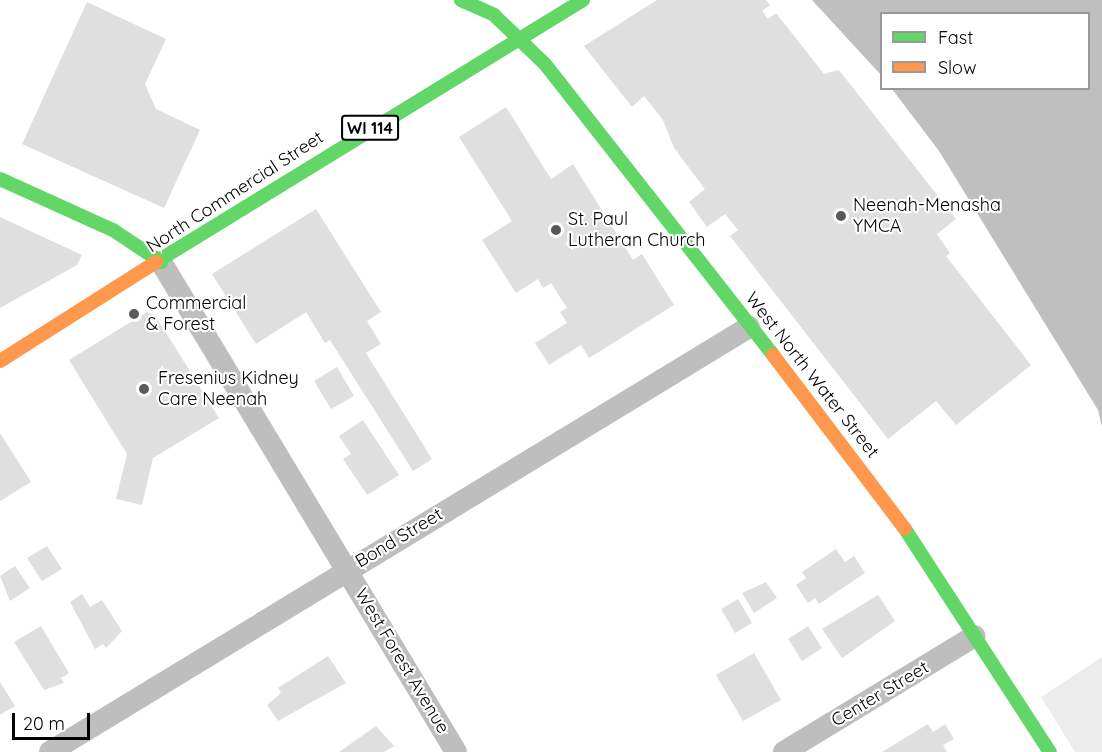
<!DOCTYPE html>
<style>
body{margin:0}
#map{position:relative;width:1102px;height:752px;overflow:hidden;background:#fff;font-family:Quicksand,sans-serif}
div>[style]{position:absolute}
.green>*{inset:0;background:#ececec}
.water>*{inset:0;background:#bfbfbf}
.building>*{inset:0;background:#dfdfdf}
.street>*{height:22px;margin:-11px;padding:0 11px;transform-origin:11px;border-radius:11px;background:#bebebe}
.fast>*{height:14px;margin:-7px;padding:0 7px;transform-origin:7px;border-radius:7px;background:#63d668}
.slow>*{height:14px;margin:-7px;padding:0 7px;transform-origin:7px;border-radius:7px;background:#ff974d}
.dots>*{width:16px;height:16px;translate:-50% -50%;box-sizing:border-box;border:3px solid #fff;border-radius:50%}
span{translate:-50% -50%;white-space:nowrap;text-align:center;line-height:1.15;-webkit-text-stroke:4.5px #fff;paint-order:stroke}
.shield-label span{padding:2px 4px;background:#fff;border:2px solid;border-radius:4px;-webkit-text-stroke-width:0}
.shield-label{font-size:16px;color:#000;font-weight:700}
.street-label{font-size:18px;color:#000}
.poi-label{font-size:18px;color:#000}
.left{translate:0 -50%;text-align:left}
.legend{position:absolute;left:880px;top:12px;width:210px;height:78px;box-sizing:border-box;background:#fff;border:2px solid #999;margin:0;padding:8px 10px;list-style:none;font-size:18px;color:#000}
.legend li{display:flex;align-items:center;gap:12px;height:30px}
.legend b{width:30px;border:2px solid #999}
.scale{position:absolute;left:12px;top:713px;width:78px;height:27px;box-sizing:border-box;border:3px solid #000;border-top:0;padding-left:8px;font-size:18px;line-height:21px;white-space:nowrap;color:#000;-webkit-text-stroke:4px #fff;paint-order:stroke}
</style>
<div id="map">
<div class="green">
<div style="clip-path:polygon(1102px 657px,1102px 752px,1075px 752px,1041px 697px)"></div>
</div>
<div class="water">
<div style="clip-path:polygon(812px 0,1102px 0,1102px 427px,1098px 410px,939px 151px,892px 89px,1088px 88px,1088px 14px,882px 14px,881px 75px)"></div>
</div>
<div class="building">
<div style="clip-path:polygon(657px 0,766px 0,770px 5px,762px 11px,768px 19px,776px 13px,824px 74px,839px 70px,956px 219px,937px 234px,950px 253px,946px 256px,1031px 365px,956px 425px,936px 401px,888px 439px,730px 236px,738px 230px,725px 214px,707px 227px,689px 202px,705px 189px,674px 148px,663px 120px,644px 96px,632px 107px,584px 46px)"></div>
<div style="clip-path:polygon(87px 2px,166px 39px,145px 84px,156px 109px,200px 130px,164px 208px,22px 144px)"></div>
<div style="clip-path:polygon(506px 107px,551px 179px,573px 164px,633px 260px,642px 254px,674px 305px,589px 358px,581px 345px,549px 365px,535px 343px,567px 323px,560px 312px,567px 308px,551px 283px,543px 288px,538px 279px,516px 293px,482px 240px,512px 221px,459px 137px)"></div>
<div style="clip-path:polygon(316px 209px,381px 312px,367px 321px,381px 344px,366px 353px,432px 459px,413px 471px,330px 340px,325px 343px,306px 312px,256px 344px,212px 274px)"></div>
<div style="clip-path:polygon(0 217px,82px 255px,77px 265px,0 308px)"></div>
<div style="clip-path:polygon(147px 312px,155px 315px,219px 418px,153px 458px,142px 505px,116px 499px,127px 454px,69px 360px)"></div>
<div style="clip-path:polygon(337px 367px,354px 396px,331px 409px,314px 381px)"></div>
<div style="clip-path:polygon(363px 420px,399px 475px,367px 495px,343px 459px,351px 454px,339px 436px)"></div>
<div style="clip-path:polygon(0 433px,31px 482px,0 501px)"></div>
<div style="clip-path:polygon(47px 546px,62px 569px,42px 581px,27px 558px)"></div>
<div style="clip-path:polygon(836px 549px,845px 562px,854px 556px,865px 573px,819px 604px,815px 598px,808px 603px,796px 585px,806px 578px,802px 572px)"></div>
<div style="clip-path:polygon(15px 566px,30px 588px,10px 601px,0 576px)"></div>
<div style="clip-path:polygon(766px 582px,777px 598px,754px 613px,742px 593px)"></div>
<div style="clip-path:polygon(82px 594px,90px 607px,102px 600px,122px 631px,106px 648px,103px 644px,95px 649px,70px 602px)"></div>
<div style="clip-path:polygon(878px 595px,895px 621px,842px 658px,822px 629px)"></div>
<div style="clip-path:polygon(738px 599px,752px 623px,735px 633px,721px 609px)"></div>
<div style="clip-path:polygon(41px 626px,69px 673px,61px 678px,64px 683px,44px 690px,14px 642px)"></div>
<div style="clip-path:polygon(808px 626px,822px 648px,802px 661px,788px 639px)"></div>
<div style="clip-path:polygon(754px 653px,781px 700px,743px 721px,716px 675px)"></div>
<div style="clip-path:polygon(328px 656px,346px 683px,278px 721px,267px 705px,281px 693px,278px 688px)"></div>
<div style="clip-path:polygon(0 682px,15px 706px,0 715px)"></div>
<div style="clip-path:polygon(928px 724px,933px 732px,945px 724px,954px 739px,943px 745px,947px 752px,882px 752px)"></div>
<div style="clip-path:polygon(376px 726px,394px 746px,384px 752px,339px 752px)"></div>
</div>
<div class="street">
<div style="left:161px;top:262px;width:572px;rotate:58.95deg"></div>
<div style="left:50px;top:752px;width:818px;rotate:-31.3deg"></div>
<div style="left:784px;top:752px;width:223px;rotate:-31.3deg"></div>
</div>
<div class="fast">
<div style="left:461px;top:0;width:36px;rotate:24deg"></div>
<div style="left:494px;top:15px;width:71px;rotate:43.9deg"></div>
<div style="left:545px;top:64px;width:370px;rotate:51.9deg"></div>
<div style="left:0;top:179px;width:124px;rotate:24.3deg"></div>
<div style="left:113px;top:230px;width:58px;rotate:33.7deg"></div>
<div style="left:156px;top:262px;width:501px;rotate:-31.53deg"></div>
<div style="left:905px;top:529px;width:266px;rotate:57deg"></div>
</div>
<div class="slow">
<div style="left:773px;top:355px;width:218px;rotate:52.8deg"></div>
<div style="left:0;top:361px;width:185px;rotate:-32.4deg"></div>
</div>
<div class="dots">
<div style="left:841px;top:216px;background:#595959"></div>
<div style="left:556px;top:230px;background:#595959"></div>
<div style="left:134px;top:314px;background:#595959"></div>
<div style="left:144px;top:389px;background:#595959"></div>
</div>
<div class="shield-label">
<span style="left:370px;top:128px">WI 114</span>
</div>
<div class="street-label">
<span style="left:235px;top:192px;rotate:-33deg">North Commercial Street</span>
<span style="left:812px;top:375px;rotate:52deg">West North Water Street</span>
<span style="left:399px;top:538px;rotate:-31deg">Bond Street</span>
<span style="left:402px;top:661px;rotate:59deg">West Forest Avenue</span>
<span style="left:880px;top:694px;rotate:-31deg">Center Street</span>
</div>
<div class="poi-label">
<span class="left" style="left:853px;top:216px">Neenah-Menasha<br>YMCA</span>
<span class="left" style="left:568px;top:230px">St. Paul<br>Lutheran Church</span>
<span class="left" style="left:146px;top:314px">Commercial<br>&amp; Forest</span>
<span class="left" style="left:158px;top:389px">Fresenius Kidney<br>Care Neenah</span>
</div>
<ul class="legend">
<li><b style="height:8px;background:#63d668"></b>Fast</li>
<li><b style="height:8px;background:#ff974d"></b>Slow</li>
</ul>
<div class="scale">20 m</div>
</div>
